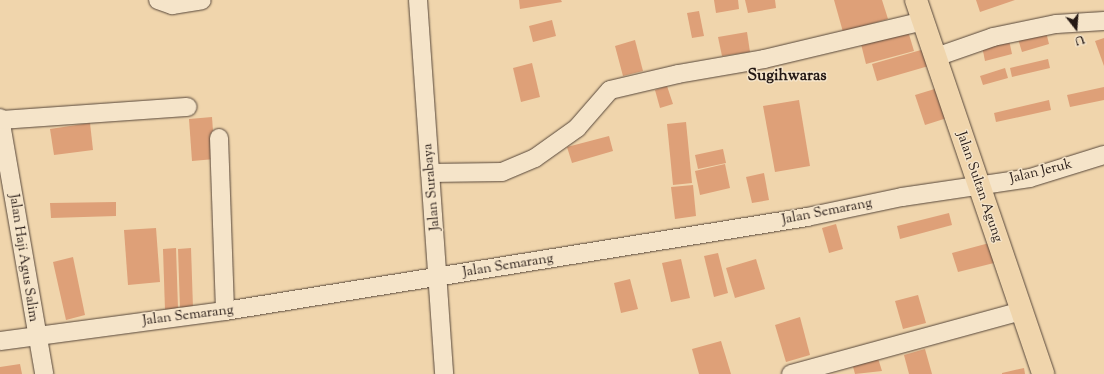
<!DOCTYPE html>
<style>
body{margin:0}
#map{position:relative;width:1104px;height:374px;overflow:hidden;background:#f0d5ac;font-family:"Sorts Mill Goudy",serif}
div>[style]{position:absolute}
.building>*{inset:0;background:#dea078}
.roads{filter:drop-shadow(0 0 1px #57473a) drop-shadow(0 0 1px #57473a)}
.minor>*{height:18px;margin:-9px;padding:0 9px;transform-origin:9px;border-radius:9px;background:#f5e4c9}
.primary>*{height:22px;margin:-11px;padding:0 11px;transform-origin:11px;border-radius:11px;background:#f0d5ac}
span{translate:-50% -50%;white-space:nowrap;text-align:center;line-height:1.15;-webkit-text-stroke:3px #f5e4c9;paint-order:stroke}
.street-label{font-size:14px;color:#241814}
.quarter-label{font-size:16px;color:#241814;font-weight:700}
.north{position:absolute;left:1056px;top:8px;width:40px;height:40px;-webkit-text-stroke:3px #f5e4c9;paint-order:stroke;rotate:163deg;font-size:11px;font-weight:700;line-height:16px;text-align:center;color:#241814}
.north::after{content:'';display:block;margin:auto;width:14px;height:18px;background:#241814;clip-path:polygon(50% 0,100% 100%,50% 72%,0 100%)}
</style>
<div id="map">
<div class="building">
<div style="clip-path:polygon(519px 0,561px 0,562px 2px,520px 9px)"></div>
<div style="clip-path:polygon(714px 0,738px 0,739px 9px,716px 13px)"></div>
<div style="clip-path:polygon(745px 0,775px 0,776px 8px,748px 13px)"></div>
<div style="clip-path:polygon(834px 0,882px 0,888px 19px,843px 32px)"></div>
<div style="clip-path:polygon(976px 0,1015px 0,980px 12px)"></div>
<div style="clip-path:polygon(699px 11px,704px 36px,692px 38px,687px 13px)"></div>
<div style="clip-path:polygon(552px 20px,556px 36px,533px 42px,529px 26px)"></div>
<div style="clip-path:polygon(908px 31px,914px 51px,866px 64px,861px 44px)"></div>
<div style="clip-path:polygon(747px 32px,750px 52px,722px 56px,718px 37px)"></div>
<div style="clip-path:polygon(1046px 32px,1049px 44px,1022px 52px,1018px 39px)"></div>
<div style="clip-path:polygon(1104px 38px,1104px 66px,1095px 41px)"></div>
<div style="clip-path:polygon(635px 40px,643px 71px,623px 76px,615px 46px)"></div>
<div style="clip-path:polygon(1009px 40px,1012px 54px,985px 61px,982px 46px)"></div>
<div style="clip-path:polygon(928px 48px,932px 65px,877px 81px,872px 64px)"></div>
<div style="clip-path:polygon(1048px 59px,1050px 68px,1012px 77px,1010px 68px)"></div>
<div style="clip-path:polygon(532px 63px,540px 97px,521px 102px,513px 68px)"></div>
<div style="clip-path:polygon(1005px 68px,1008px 78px,983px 85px,980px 76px)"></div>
<div style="clip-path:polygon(667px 86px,673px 104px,660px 108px,655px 90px)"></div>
<div style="clip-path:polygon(1104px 87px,1104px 100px,1070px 107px,1067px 95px)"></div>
<div style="clip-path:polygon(938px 88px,947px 118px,925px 125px,915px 95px)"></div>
<div style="clip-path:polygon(799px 100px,810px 166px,775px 172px,763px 106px)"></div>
<div style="clip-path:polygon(1049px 100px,1051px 110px,996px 122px,994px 113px)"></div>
<div style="clip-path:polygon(212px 117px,215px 159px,192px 161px,189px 119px)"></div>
<div style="clip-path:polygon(686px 122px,692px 183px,673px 185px,667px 124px)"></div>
<div style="clip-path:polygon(90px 123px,93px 150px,54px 155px,50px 129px)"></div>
<div style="clip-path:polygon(609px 136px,613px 151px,572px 163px,567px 147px)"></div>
<div style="clip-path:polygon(723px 149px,726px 163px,698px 169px,695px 155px)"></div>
<div style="clip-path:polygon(725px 164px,730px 188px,700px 195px,695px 171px)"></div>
<div style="clip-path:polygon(764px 173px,769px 200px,752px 203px,746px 177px)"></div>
<div style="clip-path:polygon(693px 185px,696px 216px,675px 219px,671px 187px)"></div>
<div style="clip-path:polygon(116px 202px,116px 216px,51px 218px,50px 203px)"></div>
<div style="clip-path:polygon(949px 213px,952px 225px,900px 239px,897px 226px)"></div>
<div style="clip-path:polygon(836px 224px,843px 249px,829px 253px,822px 228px)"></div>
<div style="clip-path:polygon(156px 228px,160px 282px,128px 285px,124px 230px)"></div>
<div style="clip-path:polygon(993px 242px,998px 262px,958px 272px,952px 253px)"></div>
<div style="clip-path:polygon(176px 248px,178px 309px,165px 310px,163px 249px)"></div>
<div style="clip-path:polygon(191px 248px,193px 308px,180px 308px,178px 249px)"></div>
<div style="clip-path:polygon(718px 253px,728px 293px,714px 297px,704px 256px)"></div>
<div style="clip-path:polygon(73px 257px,85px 315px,66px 320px,53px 262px)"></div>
<div style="clip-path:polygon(681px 259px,690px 298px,671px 302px,662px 263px)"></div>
<div style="clip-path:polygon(756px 259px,765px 289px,735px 298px,726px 268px)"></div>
<div style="clip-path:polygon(630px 279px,638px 309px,621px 313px,614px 283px)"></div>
<div style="clip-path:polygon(918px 295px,926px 323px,903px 329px,895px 301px)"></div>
<div style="clip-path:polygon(800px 317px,810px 355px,786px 362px,775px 325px)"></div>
<div style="clip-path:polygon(721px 341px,731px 374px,699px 374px,692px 349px)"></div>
<div style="clip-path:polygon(925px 349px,932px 374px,909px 374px,904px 355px)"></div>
<div style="clip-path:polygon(876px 352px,882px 371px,855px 374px,851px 359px)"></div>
<div style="clip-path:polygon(20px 364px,22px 374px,0 374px,0 367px)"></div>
<div style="clip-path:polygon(1024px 368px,1025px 374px,1002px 374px,1002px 373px)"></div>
</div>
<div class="roads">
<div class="minor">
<div style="left:158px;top:0;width:15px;rotate:20deg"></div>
<div style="left:172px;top:5px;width:30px;rotate:-9deg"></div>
<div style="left:418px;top:0;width:375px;rotate:86deg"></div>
<div style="left:936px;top:57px;width:60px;rotate:-19.3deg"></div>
<div style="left:993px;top:37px;width:64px;rotate:-11.7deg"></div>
<div style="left:1056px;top:24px;width:48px;rotate:-3.6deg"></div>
<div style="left:0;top:118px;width:260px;rotate:80.2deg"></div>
<div style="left:1px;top:120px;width:187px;rotate:-4deg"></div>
<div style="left:219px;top:138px;width:173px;rotate:88deg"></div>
<div style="left:430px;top:173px;width:72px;rotate:-0.8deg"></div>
<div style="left:502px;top:172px;width:36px;rotate:-23deg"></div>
<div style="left:535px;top:158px;width:52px;rotate:-35.5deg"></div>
<div style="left:577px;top:128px;width:50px;rotate:-49deg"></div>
<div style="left:610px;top:90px;width:70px;rotate:-13.2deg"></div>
<div style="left:678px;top:74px;width:87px;rotate:-9.9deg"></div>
<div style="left:764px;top:59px;width:163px;rotate:-13.4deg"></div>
<div style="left:0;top:341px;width:227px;rotate:-7.6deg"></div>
<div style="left:225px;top:311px;width:590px;rotate:-9.17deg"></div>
<div style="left:807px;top:217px;width:97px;rotate:-11.9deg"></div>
<div style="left:902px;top:197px;width:129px;rotate:-8.4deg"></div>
<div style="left:1030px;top:178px;width:77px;rotate:-17.3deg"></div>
<div style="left:791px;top:374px;width:239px;rotate:-15.3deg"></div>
</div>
<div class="primary">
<div style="left:916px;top:0;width:395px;rotate:71.2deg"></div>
</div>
</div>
<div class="street-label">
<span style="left:1041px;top:172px;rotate:-14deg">Jalan Jeruk</span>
<span style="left:432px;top:187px;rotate:-95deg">Jalan Surabaya</span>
<span style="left:979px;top:187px;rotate:71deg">Jalan Sultan Agung</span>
<span style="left:827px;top:212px;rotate:-11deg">Jalan Semarang</span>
<span style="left:23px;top:258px;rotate:81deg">Jalan Haji Agus Salim</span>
<span style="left:508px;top:266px;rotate:-9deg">Jalan Semarang</span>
<span style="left:188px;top:316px;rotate:-7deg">Jalan Semarang</span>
</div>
<div class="quarter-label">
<span style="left:787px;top:77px">Sugihwaras</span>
</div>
<div class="north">U</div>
</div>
